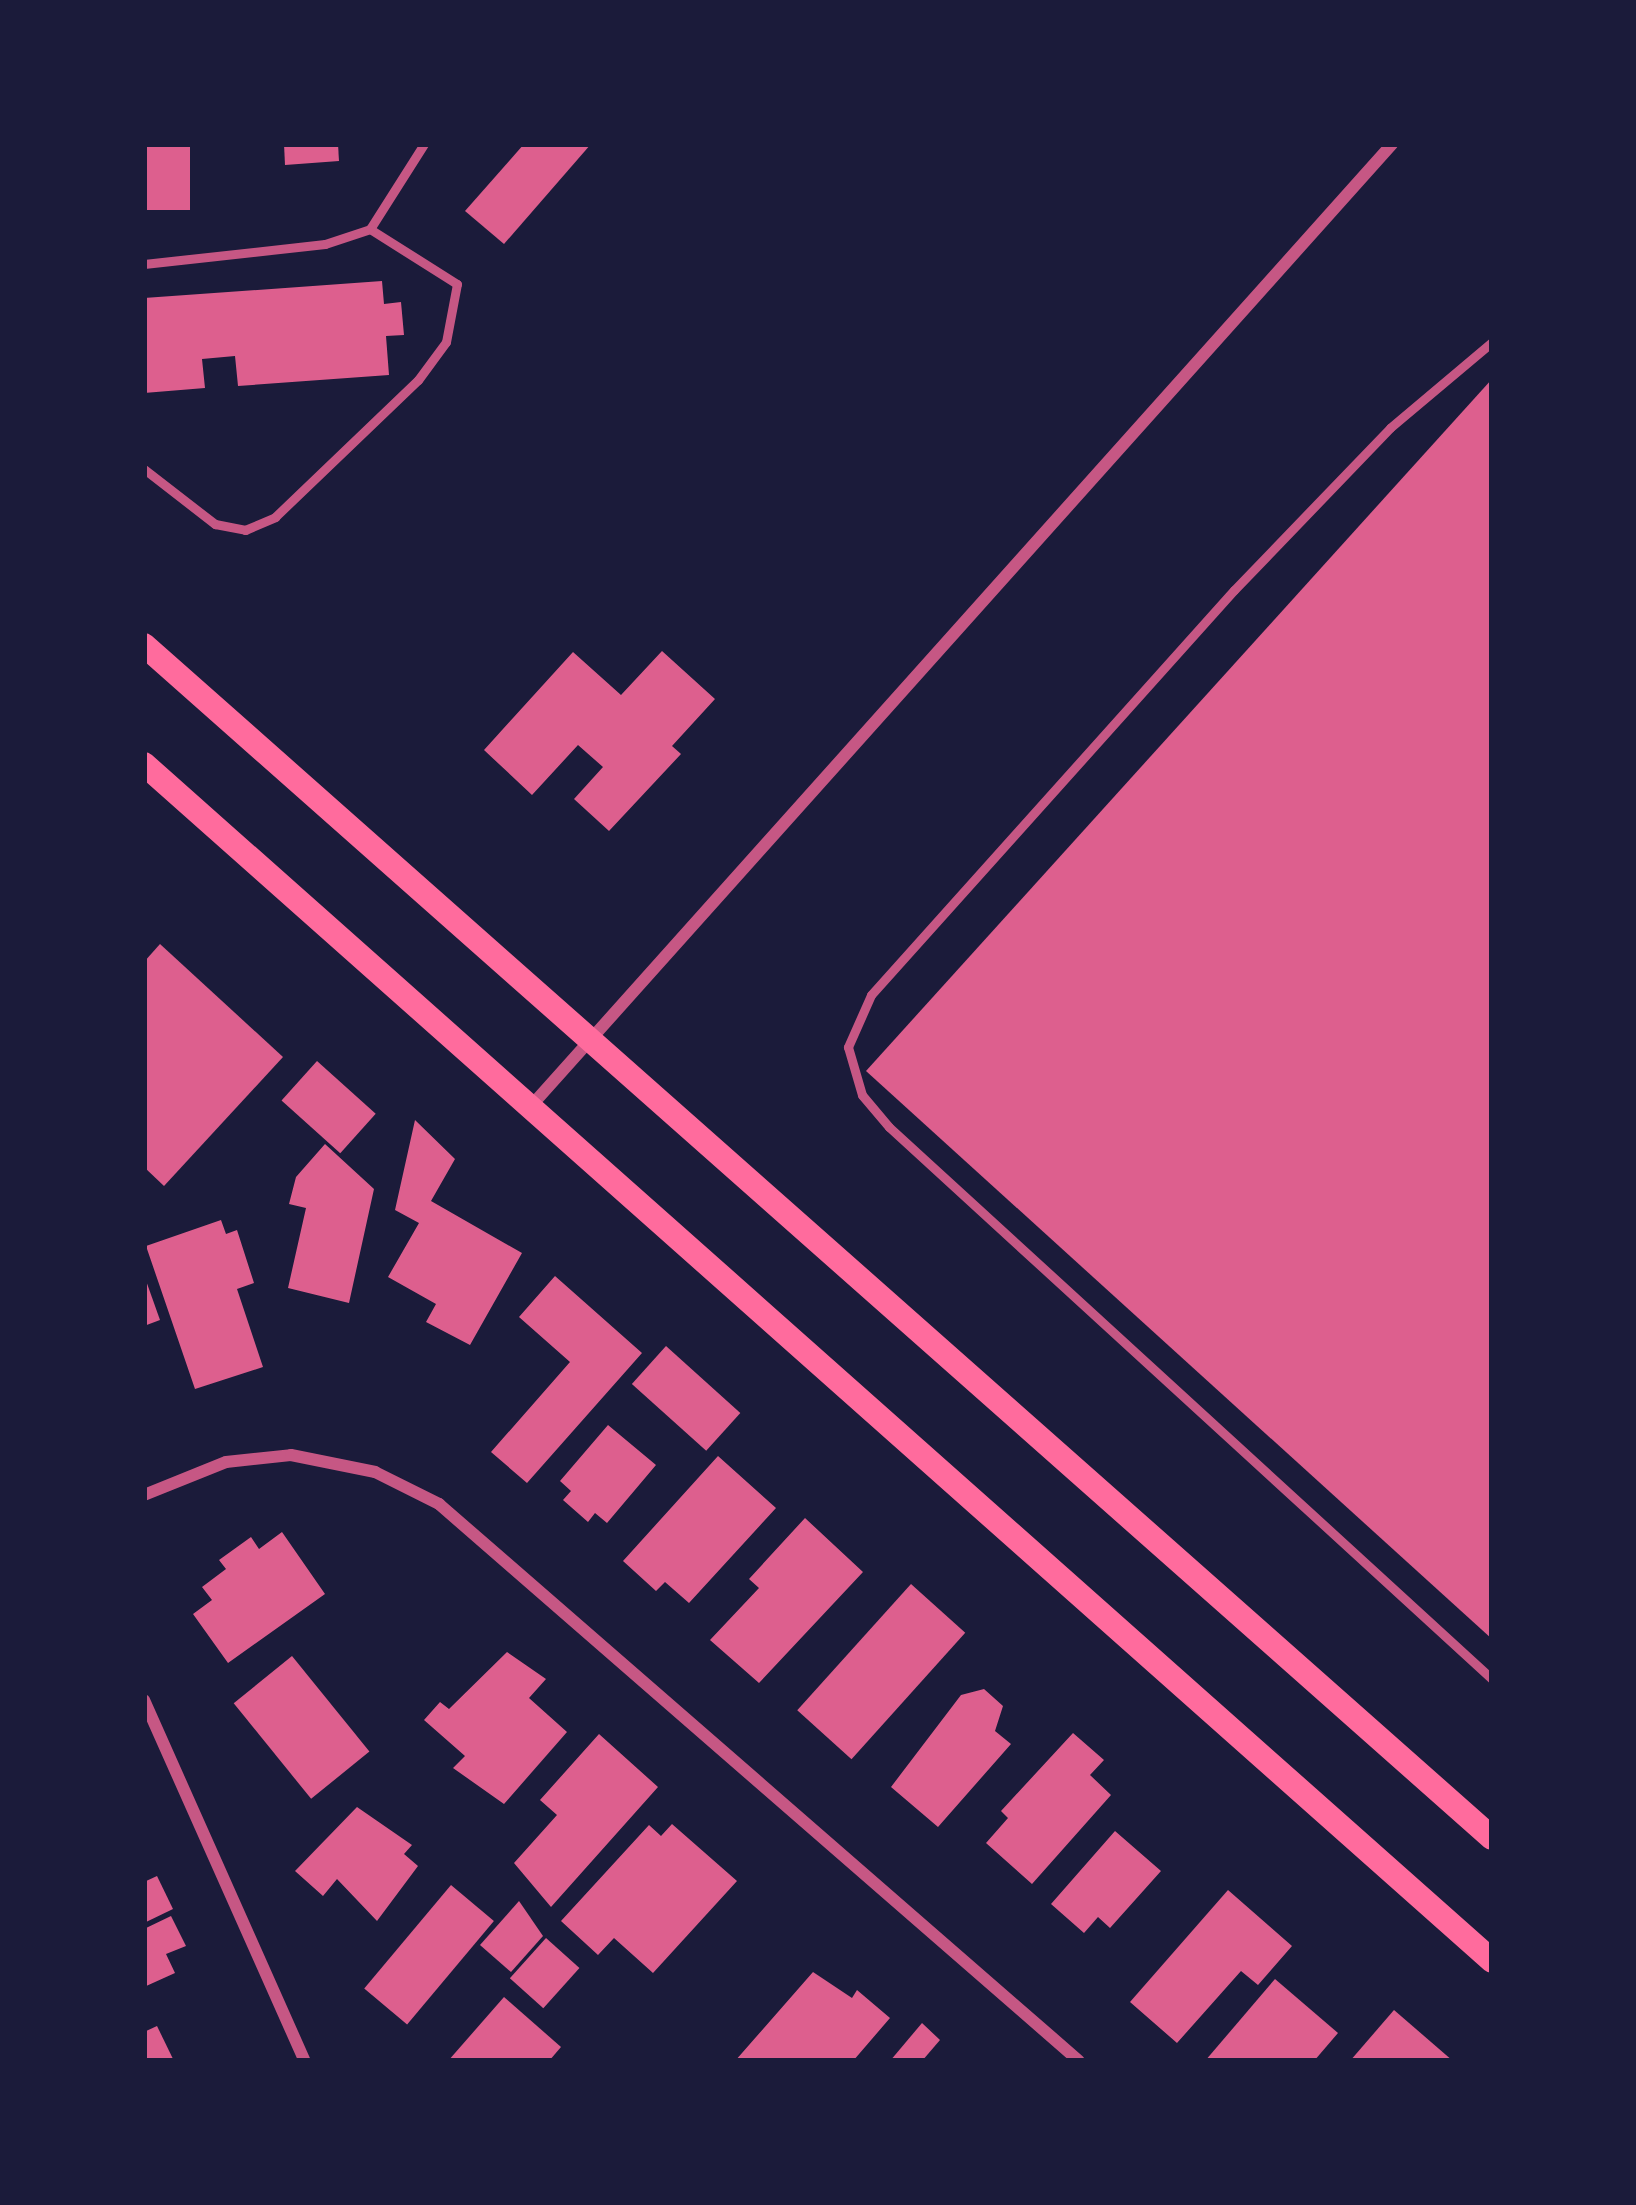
<!DOCTYPE html>
<style>
body{margin:0}
#map{position:relative;width:1636px;height:2205px;overflow:hidden;background:#1b1b3a;font-family:Quicksand,sans-serif}
div>[style]{position:absolute}
.building>*{inset:0;background:#dd5f8e;transform-origin:0 0}
.service>*{height:9px;margin:-4.5px;padding:0 4.5px;transform-origin:4.5px;border-radius:4.5px;background:#c65784}
.minor>*{height:12px;margin:-6px;padding:0 6px;transform-origin:6px;border-radius:6px;background:#c65784}
.secondary>*{height:24px;margin:-12px;padding:0 12px;transform-origin:12px;border-radius:12px;background:#ff6b9d}
span{translate:-50% -50%;white-space:nowrap;text-align:center;line-height:1.15;-webkit-text-stroke:12px #1b1b3a;paint-order:stroke}
.frame{position:absolute;inset:0;border:147px solid #1b1b3a;pointer-events:none}
</style>
<div id="map">
<div class="building">
<div style="left:144px;top:144px;width:46px;height:66px"></div>
<div style="clip-path:polygon(284px 144px,338px 144px,339px 161px,285px 165px)"></div>
<div style="clip-path:polygon(524px 144px,591px 144px,504px 244px,465px 211px)"></div>
<div style="clip-path:polygon(382px 281px,384px 304px,401px 302px,404px 335px,386px 336px,389px 375px,238px 386px,235px 356px,202px 359px,205px 388px,144px 393px,144px 298px)"></div>
<div style="clip-path:polygon(1492px 379px,1492px 1639px,866px 1071px)"></div>
<div style="clip-path:polygon(662px 651px,715px 699px,672px 746px,681px 754px,609px 831px,574px 799px,603px 767px,578px 745px,532px 795px,484px 750px,573px 652px,621px 695px)"></div>
<div style="clip-path:polygon(160px 944px,283px 1057px,164px 1186px,144px 1167px,144px 962px)"></div>
<div style="left:317px;top:1061px;width:79px;height:53px;rotate:42deg"></div>
<div style="clip-path:polygon(415px 1120px,455px 1159px,431px 1201px,522px 1253px,470px 1345px,426px 1322px,436px 1304px,388px 1277px,419px 1223px,395px 1210px)"></div>
<div style="clip-path:polygon(325px 1144px,374px 1189px,349px 1303px,288px 1288px,306px 1208px,289px 1204px,296px 1177px)"></div>
<div style="clip-path:polygon(221px 1220px,226px 1234px,237px 1230px,254px 1283px,237px 1289px,263px 1367px,195px 1389px,146px 1246px)"></div>
<div style="clip-path:polygon(144px 1275px,160px 1320px,144px 1326px)"></div>
<div style="clip-path:polygon(555px 1276px,642px 1353px,527px 1483px,491px 1452px,570px 1362px,519px 1317px)"></div>
<div style="left:666px;top:1346px;width:100px;height:51px;rotate:42deg"></div>
<div style="clip-path:polygon(608px 1425px,656px 1465px,607px 1523px,595px 1513px,588px 1522px,563px 1500px,571px 1491px,560px 1481px)"></div>
<div style="clip-path:polygon(718px 1456px,776px 1508px,689px 1603px,665px 1582px,656px 1591px,623px 1561px)"></div>
<div style="clip-path:polygon(805px 1518px,863px 1572px,759px 1683px,710px 1640px,759px 1588px,749px 1579px)"></div>
<div style="clip-path:polygon(282px 1532px,325px 1594px,228px 1663px,193px 1614px,212px 1600px,202px 1587px,226px 1569px,219px 1560px,251px 1537px,259px 1549px)"></div>
<div style="left:911px;top:1584px;width:73px;height:170px;rotate:42deg"></div>
<div style="clip-path:polygon(507px 1652px,546px 1679px,529px 1698px,567px 1732px,504px 1804px,453px 1768px,465px 1756px,424px 1720px,440px 1702px,449px 1709px)"></div>
<div style="left:292px;top:1656px;width:123px;height:75px;rotate:51deg"></div>
<div style="clip-path:polygon(984px 1689px,1003px 1706px,995px 1731px,1011px 1744px,938px 1827px,891px 1787px,961px 1695px)"></div>
<div style="clip-path:polygon(1073px 1733px,1104px 1760px,1090px 1775px,1111px 1795px,1032px 1884px,986px 1843px,1008px 1818px,1001px 1811px)"></div>
<div style="clip-path:polygon(599px 1734px,658px 1787px,551px 1907px,514px 1863px,557px 1815px,540px 1800px)"></div>
<div style="clip-path:polygon(357px 1807px,412px 1845px,404px 1854px,418px 1866px,377px 1921px,337px 1879px,323px 1896px,295px 1871px)"></div>
<div style="clip-path:polygon(672px 1824px,737px 1881px,653px 1973px,614px 1938px,598px 1955px,561px 1921px,649px 1825px,661px 1836px)"></div>
<div style="clip-path:polygon(1115px 1831px,1161px 1871px,1110px 1928px,1098px 1917px,1084px 1933px,1051px 1904px)"></div>
<div style="clip-path:polygon(157px 1876px,173px 1909px,144px 1923px,144px 1882px)"></div>
<div style="left:451px;top:1885px;width:56px;height:135px;rotate:40deg"></div>
<div style="clip-path:polygon(1228px 1890px,1292px 1946px,1258px 1985px,1241px 1971px,1177px 2043px,1130px 2002px)"></div>
<div style="clip-path:polygon(519px 1901px,543px 1936px,511px 1972px,480px 1945px)"></div>
<div style="clip-path:polygon(171px 1916px,186px 1946px,166px 1954px,175px 1973px,144px 1987px,144px 1929px)"></div>
<div style="left:546px;top:1938px;width:45px;height:54px;rotate:42deg"></div>
<div style="clip-path:polygon(813px 1972px,852px 1998px,857px 1990px,890px 2018px,853px 2061px,735px 2061px)"></div>
<div style="clip-path:polygon(1275px 1979px,1338px 2033px,1314px 2061px,1205px 2061px)"></div>
<div style="clip-path:polygon(504px 1997px,561px 2047px,549px 2061px,448px 2061px)"></div>
<div style="clip-path:polygon(1394px 2010px,1453px 2061px,1350px 2061px)"></div>
<div style="clip-path:polygon(922px 2023px,940px 2040px,922px 2061px,890px 2061px)"></div>
<div style="clip-path:polygon(157px 2026px,174px 2061px,144px 2061px,144px 2032px)"></div>
</div>
<div class="service">
<div style="left:144px;top:264px;width:182px;rotate:-6.3deg"></div>
<div style="left:325px;top:244px;width:47px;rotate:-18.4deg"></div>
<div style="left:370px;top:229px;width:101px;rotate:-57.6deg"></div>
<div style="left:1492px;top:342px;width:133px;rotate:139.9deg"></div>
<div style="left:1390px;top:428px;width:225px;rotate:133.9deg"></div>
<div style="left:1234px;top:590px;width:544px;rotate:131.87deg"></div>
<div style="left:871px;top:995px;width:57px;rotate:113.9deg"></div>
<div style="left:848px;top:1047px;width:50px;rotate:73.7deg"></div>
<div style="left:862px;top:1095px;width:42px;rotate:49.8deg"></div>
<div style="left:889px;top:1127px;width:818px;rotate:42.47deg"></div>
<div style="left:144px;top:469px;width:90px;rotate:37.8deg"></div>
<div style="left:215px;top:524px;width:31px;rotate:11deg"></div>
<div style="left:245px;top:530px;width:33px;rotate:-23deg"></div>
<div style="left:275px;top:517px;width:198px;rotate:-43.8deg"></div>
<div style="left:418px;top:380px;width:47px;rotate:-53.6deg"></div>
<div style="left:446px;top:342px;width:59px;rotate:-79.3deg"></div>
<div style="left:457px;top:284px;width:103px;rotate:-147.7deg"></div>
</div>
<div class="minor">
<div style="left:532px;top:1105px;width:1290px;rotate:-48.17deg"></div>
<div style="left:144px;top:1495px;width:88px;rotate:-21.9deg"></div>
<div style="left:226px;top:1462px;width:65px;rotate:-6.1deg"></div>
<div style="left:291px;top:1455px;width:86px;rotate:11.4deg"></div>
<div style="left:375px;top:1472px;width:72px;rotate:26.6deg"></div>
<div style="left:439px;top:1504px;width:848px;rotate:41.03deg"></div>
<div style="left:144px;top:1700px;width:395px;rotate:66deg"></div>
</div>
<div class="secondary">
<div style="left:144px;top:645px;width:1800px;rotate:41.51deg"></div>
<div style="left:144px;top:764px;width:1803px;rotate:41.6deg"></div>
</div>
<div class="frame"></div>
</div>
